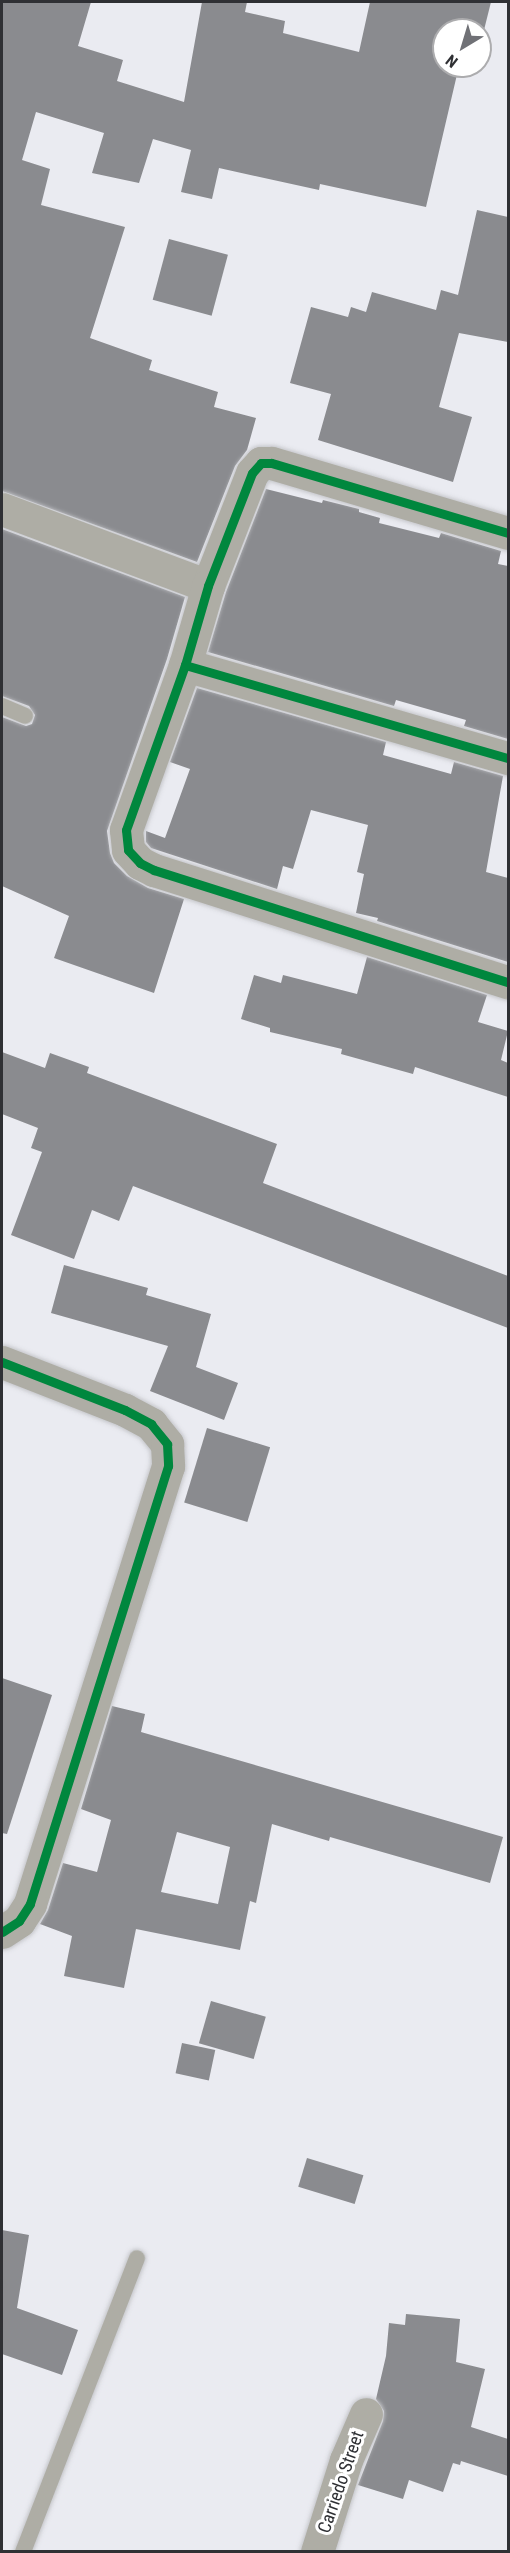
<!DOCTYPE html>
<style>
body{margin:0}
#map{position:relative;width:510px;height:2553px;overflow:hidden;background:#eaebf1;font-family:"Roboto Condensed",sans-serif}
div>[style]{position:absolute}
.building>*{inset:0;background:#8a8b8f;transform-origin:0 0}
.roads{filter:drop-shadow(0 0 2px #c5c6ca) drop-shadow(0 0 2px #c5c6ca)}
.lane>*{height:16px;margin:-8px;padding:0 8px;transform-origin:8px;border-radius:8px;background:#aeada5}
.street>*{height:33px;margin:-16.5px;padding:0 16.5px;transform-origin:16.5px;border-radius:16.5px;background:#aeada5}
.cycleway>*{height:9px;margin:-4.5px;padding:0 4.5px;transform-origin:4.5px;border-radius:4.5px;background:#00873e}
span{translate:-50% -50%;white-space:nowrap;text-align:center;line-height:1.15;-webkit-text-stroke:6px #fff;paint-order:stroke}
.street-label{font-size:18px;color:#2f3034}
.frame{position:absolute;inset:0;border:3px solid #2f3034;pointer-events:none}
.north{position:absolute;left:432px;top:18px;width:60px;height:60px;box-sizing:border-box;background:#fff;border:2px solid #acacae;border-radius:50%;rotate:218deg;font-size:16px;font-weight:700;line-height:24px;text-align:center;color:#2f3034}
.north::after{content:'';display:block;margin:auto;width:21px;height:27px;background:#707176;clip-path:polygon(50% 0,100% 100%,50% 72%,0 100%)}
</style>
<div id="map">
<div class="building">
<div style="clip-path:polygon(2px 2px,91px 2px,78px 46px,123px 60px,117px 81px,184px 102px,202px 2px,247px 2px,245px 12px,285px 21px,283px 33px,359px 52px,370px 2px,491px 2px,480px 46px,480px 30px,444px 30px,444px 66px,459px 66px,426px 207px,320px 184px,319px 190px,219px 168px,212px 199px,181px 192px,191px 150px,153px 139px,139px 183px,92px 173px,104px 133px,36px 112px,22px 160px,50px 169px,41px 205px,125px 227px,90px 338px,152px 360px,149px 370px,218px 392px,214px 407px,256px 418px,247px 450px,235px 466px,197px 562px,2px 491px)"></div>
<div style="clip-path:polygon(477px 210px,508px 217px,508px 342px,459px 333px,439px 407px,472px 417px,453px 482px,318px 440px,331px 394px,290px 383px,311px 307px,348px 317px,351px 307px,366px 312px,372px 292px,436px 310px,441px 290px,458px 295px)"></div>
<div style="left:169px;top:239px;width:61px;height:63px;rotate:15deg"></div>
<div style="clip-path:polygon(266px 489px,322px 503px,323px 500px,359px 509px,359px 512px,380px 518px,379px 523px,439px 538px,441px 533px,501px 551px,498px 564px,508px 566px,508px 739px,464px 726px,466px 720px,396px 700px,394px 706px,208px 652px,226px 592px)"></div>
<div style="clip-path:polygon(2px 529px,185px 597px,167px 659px,107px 831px,110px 853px,114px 863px,127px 876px,148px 888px,184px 899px,154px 993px,54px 958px,69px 916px,2px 886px,2px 717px,26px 726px,32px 724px,35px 715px,29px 706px,2px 696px)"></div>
<div style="clip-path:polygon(197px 688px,386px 742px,383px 755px,451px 774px,454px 762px,503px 776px,486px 872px,508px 878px,508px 962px,377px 921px,378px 918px,356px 913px,364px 874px,357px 872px,368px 825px,311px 810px,293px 869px,283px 866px,277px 889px,151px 848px,146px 842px,146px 831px,165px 838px,190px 769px,170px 762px)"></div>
<div style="clip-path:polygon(367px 957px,487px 995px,478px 1022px,508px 1031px,501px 1060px,508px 1063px,508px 1097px,415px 1067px,413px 1074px,341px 1054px,342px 1049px,270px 1032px,270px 1028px,241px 1019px,254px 975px,281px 983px,283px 975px,357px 994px)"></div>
<div style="clip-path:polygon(2px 1052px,45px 1068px,50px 1053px,89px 1067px,87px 1073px,277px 1144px,263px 1183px,508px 1276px,508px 1328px,133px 1186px,119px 1221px,92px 1210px,74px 1259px,11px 1235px,42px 1152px,31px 1148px,38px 1128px,2px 1114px)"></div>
<div style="clip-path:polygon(64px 1265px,148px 1288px,146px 1295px,211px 1314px,196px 1367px,238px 1383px,224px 1420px,150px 1391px,168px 1346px,51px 1313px)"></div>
<div style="left:207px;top:1428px;width:66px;height:78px;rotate:17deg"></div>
<div style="clip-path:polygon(2px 1678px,52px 1695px,7px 1834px,2px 1833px)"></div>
<div style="clip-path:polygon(evenodd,112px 1706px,145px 1714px,141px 1732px,503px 1837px,490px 1883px,330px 1837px,329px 1841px,272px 1824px,256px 1903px,250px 1901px,240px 1950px,136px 1929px,124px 1988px,64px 1976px,72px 1936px,40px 1924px,48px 1910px,63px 1863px,97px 1872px,111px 1820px,81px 1809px,112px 1706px,177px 1832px,230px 1847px,218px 1904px,161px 1892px,177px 1832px)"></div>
<div style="left:211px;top:2001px;width:57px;height:44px;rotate:16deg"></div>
<div style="left:182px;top:2043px;width:34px;height:31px;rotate:12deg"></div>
<div style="left:307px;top:2158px;width:59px;height:30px;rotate:17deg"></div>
<div style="clip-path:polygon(2px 2230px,29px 2235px,17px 2308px,78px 2330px,62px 2375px,2px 2354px)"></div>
<div style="clip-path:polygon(406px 2314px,460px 2319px,456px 2362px,485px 2369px,471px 2427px,508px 2439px,508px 2476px,461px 2461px,460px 2465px,453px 2463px,443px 2492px,409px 2480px,403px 2499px,358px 2485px,383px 2421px,384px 2411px,376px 2399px,386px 2356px,389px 2323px,405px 2325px)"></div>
</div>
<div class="roads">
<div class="lane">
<div style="left:2px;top:706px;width:25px;rotate:23deg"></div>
<div style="left:23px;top:2552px;width:315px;rotate:-68.8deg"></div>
</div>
<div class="street">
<div style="left:2px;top:509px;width:220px;rotate:20.5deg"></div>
<div style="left:508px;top:533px;width:247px;rotate:-163.5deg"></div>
<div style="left:271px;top:463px;width:10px;rotate:180deg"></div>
<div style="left:261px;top:463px;width:13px;rotate:132deg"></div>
<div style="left:252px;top:473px;width:121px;rotate:111.3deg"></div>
<div style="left:208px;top:586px;width:82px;rotate:106.2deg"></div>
<div style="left:185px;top:665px;width:175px;rotate:109.7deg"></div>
<div style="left:126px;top:830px;width:20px;rotate:84deg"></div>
<div style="left:128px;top:850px;width:18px;rotate:47deg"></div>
<div style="left:140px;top:863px;width:16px;rotate:27deg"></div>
<div style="left:154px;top:870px;width:371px;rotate:17.6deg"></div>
<div style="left:185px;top:665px;width:336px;rotate:16.1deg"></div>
<div style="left:2px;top:1362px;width:132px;rotate:21.3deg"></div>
<div style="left:125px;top:1410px;width:30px;rotate:28deg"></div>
<div style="left:151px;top:1424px;width:26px;rotate:51deg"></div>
<div style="left:167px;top:1444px;width:22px;rotate:87deg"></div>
<div style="left:168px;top:1466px;width:459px;rotate:107.5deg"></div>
<div style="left:30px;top:1904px;width:20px;rotate:123deg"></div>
<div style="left:19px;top:1921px;width:20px;rotate:147deg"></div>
<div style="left:317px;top:2552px;width:96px;rotate:-72.5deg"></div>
<div style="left:346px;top:2460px;width:50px;rotate:-66.5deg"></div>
</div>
</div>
<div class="cycleway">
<div style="left:508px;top:533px;width:247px;rotate:-163.5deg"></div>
<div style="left:271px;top:463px;width:10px;rotate:180deg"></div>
<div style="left:261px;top:463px;width:13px;rotate:132deg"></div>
<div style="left:252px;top:473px;width:121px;rotate:111.3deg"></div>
<div style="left:208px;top:586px;width:82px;rotate:106.2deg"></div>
<div style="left:185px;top:665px;width:175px;rotate:109.7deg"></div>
<div style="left:126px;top:830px;width:20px;rotate:84deg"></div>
<div style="left:128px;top:850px;width:18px;rotate:47deg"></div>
<div style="left:140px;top:863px;width:16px;rotate:27deg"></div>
<div style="left:154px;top:870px;width:371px;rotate:17.6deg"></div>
<div style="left:185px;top:665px;width:336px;rotate:16.1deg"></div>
<div style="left:2px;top:1362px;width:132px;rotate:21.3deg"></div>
<div style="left:125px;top:1410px;width:30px;rotate:28deg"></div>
<div style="left:151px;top:1424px;width:26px;rotate:51deg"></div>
<div style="left:167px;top:1444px;width:22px;rotate:87deg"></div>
<div style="left:168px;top:1466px;width:459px;rotate:107.5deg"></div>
<div style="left:30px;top:1904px;width:20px;rotate:123deg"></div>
<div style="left:19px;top:1921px;width:20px;rotate:147deg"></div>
</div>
<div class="street-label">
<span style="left:341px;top:2482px;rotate:-71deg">Carriedo Street</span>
</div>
<div class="frame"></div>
<div class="north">N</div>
</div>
